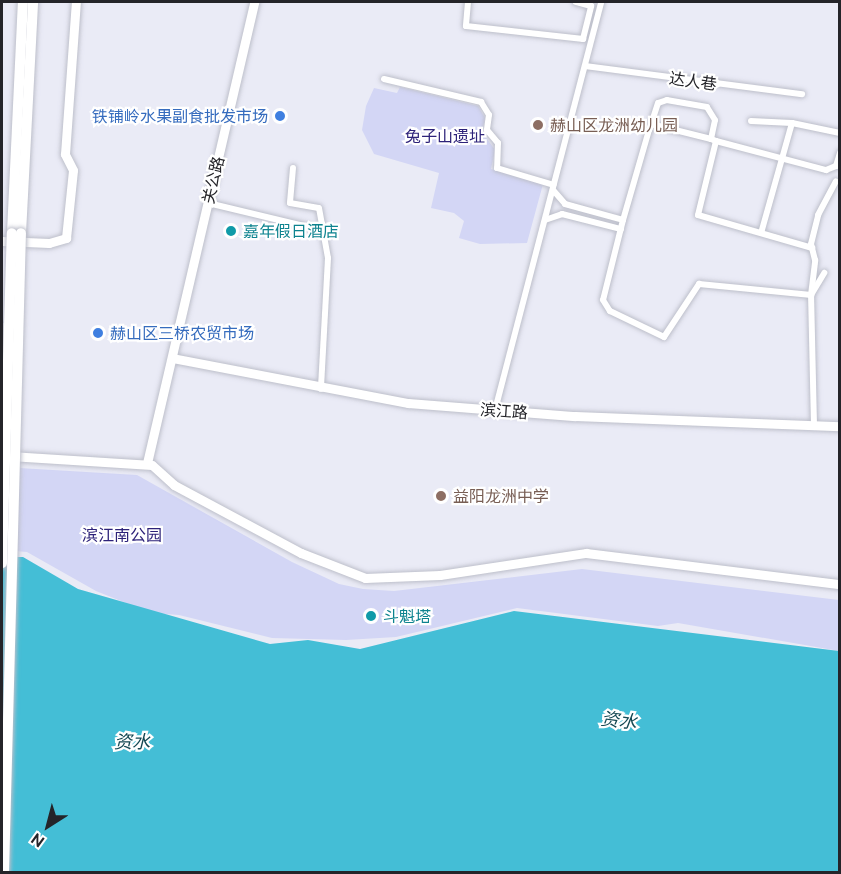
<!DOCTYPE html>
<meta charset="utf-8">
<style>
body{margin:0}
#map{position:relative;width:841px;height:874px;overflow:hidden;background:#eaebf6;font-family:Ubuntu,"Noto Sans SC",sans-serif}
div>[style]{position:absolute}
.green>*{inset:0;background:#d3d6f5}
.water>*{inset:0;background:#44bed6}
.roads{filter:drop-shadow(0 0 2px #bdbfca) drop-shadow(0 0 2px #bdbfca)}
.street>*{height:6px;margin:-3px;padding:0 3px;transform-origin:3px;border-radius:3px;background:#fff}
.secondary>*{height:9px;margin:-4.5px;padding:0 4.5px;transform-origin:4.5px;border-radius:4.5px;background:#fff}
.primary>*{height:10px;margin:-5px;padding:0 5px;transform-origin:5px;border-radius:5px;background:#fff}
.bridges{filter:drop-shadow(0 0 2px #bdbfca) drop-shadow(0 0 2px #bdbfca)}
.primary-bridge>*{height:10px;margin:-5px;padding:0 5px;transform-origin:5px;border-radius:5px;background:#fff}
.dots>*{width:16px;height:16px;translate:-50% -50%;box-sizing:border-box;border:3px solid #fff;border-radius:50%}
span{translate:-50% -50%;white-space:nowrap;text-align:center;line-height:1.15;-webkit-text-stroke:4.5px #fff;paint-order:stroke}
.street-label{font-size:16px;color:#242429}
.shop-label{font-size:16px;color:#366cbe}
.right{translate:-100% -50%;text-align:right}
.left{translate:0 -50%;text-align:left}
.education-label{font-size:16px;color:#785e54}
.park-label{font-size:16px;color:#2d2279}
.culture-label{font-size:16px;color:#0d838f}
.water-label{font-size:18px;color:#144853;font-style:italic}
.frame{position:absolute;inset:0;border:3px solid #242429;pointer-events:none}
.north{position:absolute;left:18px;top:796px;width:60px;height:60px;-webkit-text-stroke:4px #fff;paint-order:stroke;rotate:216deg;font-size:16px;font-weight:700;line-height:24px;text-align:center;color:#242429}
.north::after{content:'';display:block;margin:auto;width:21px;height:27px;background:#242429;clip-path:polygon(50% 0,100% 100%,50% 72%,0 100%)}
</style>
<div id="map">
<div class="green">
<div style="clip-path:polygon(400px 87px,478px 106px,485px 118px,482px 132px,495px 150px,491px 169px,543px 184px,527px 243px,480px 244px,459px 238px,464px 221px,454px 213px,431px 208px,439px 173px,374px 154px,362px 130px,366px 106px,374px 88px,397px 93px)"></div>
<div style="clip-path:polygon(2px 467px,137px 475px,292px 562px,339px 584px,363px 589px,394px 591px,582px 569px,839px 600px,839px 651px,678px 623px,658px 626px,517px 608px,396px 637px,346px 640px,272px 638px,179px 615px,151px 613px,96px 591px,27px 552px,2px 550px)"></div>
<div style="clip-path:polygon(2px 867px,478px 872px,2px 872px)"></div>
</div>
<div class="water">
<div style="clip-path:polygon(2px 557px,23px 557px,78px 589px,270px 644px,308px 640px,360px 649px,514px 611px,839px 651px,839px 872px,2px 871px)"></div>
</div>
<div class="roads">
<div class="street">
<div style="left:468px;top:2px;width:24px;rotate:95deg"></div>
<div style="left:466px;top:26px;width:118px;rotate:6.3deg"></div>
<div style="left:583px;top:39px;width:34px;rotate:-76deg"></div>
<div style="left:591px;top:6px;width:16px;rotate:-165deg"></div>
<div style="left:585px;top:66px;width:219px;rotate:7.4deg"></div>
<div style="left:384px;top:79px;width:100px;rotate:13.3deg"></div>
<div style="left:481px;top:102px;width:15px;rotate:58deg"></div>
<div style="left:489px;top:115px;width:15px;rotate:98deg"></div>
<div style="left:487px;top:130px;width:17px;rotate:50deg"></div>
<div style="left:498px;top:143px;width:25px;rotate:92deg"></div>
<div style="left:497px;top:168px;width:59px;rotate:16.6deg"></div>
<div style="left:751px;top:121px;width:41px;rotate:2.8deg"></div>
<div style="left:792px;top:123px;width:114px;rotate:105.7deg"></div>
<div style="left:792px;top:123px;width:49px;rotate:11.8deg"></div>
<div style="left:651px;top:124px;width:62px;rotate:14deg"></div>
<div style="left:711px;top:139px;width:19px;rotate:-78deg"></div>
<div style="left:715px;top:120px;width:15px;rotate:-122deg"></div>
<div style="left:707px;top:107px;width:41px;rotate:-170.1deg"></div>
<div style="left:667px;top:100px;width:9px;rotate:162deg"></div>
<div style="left:658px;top:103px;width:28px;rotate:108deg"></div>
<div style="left:649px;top:130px;width:94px;rotate:106.1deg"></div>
<div style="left:623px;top:220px;width:82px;rotate:104deg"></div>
<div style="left:603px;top:300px;width:13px;rotate:58deg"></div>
<div style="left:610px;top:311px;width:60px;rotate:25.7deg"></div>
<div style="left:664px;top:337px;width:64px;rotate:-56.6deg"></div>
<div style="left:699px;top:284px;width:113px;rotate:5.6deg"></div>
<div style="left:811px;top:295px;width:26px;rotate:-59deg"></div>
<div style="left:711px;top:139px;width:5px;rotate:22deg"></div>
<div style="left:716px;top:141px;width:76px;rotate:103.7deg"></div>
<div style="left:698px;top:215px;width:119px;rotate:16.1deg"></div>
<div style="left:716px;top:141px;width:114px;rotate:14.8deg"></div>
<div style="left:826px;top:170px;width:11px;rotate:-22deg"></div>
<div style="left:836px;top:166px;width:14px;rotate:-73deg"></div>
<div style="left:293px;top:168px;width:35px;rotate:95deg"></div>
<div style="left:290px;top:203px;width:29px;rotate:10deg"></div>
<div style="left:319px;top:208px;width:51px;rotate:79.8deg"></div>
<div style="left:328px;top:258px;width:131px;rotate:93.1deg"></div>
<div style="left:553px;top:190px;width:18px;rotate:49deg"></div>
<div style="left:565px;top:204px;width:60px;rotate:15.4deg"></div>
<div style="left:208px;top:203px;width:120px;rotate:13.5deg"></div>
<div style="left:545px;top:220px;width:18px;rotate:-19deg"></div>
<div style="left:562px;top:214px;width:61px;rotate:14.3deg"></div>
<div style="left:495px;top:410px;width:422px;rotate:-75.4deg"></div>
<div style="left:814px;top:425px;width:130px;rotate:-91.3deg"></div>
<div style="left:811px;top:295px;width:35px;rotate:-83deg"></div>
<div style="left:815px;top:260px;width:16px;rotate:-104deg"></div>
<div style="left:811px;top:244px;width:30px;rotate:-76deg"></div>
<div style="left:818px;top:215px;width:38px;rotate:-62deg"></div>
</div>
<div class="secondary">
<div style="left:2px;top:241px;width:47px;rotate:2.4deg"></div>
<div style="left:49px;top:243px;width:18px;rotate:-16deg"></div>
<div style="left:66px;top:238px;width:68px;rotate:-84.1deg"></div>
<div style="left:73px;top:170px;width:18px;rotate:-117deg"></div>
<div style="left:65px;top:154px;width:152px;rotate:-85.9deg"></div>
<div style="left:2px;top:327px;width:28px;rotate:90deg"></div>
<div style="left:172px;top:358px;width:240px;rotate:10.8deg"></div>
<div style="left:408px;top:403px;width:168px;rotate:4.5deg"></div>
<div style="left:575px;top:416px;width:265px;rotate:2.2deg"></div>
<div style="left:10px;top:456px;width:142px;rotate:3.6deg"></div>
<div style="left:152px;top:465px;width:30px;rotate:42deg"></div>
<div style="left:174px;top:485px;width:144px;rotate:28.2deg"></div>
<div style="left:301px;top:553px;width:69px;rotate:21.3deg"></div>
<div style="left:365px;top:578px;width:75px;rotate:-2.3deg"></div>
<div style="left:440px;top:575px;width:148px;rotate:-8.6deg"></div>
<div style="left:586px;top:553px;width:256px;rotate:7deg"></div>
<div style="left:147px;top:463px;width:473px;rotate:-76.9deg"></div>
</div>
<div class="primary">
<div style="left:12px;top:233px;width:231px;rotate:-87.3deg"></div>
<div style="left:21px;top:233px;width:231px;rotate:-87deg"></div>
</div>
</div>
<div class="bridges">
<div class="primary-bridge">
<div style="left:2px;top:563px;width:330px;rotate:-88.3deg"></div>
<div style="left:4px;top:872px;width:639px;rotate:-88.48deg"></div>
</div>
</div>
<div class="dots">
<div style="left:280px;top:116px;background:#3f7fe0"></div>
<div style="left:538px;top:125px;background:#8d6e63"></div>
<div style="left:231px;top:231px;background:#0f9aa8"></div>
<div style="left:98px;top:333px;background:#3f7fe0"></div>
<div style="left:441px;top:496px;background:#8d6e63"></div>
<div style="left:371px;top:616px;background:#0f9aa8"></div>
</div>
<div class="street-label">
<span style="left:693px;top:81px;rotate:8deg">达人巷</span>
<span style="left:213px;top:180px;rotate:-77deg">关公路</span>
<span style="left:504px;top:411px;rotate:4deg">滨江路</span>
</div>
<div class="shop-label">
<span class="right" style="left:268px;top:116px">铁铺岭水果副食批发市场</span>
<span class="left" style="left:110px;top:333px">赫山区三桥农贸市场</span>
</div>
<div class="education-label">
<span class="left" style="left:550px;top:125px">赫山区龙洲幼儿园</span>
<span class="left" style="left:453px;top:496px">益阳龙洲中学</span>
</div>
<div class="park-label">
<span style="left:445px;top:136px">兔子山遗址</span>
<span style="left:122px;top:535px">滨江南公园</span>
</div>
<div class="culture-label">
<span class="left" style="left:243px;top:231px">嘉年假日酒店</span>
<span class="left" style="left:383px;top:616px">斗魁塔</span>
</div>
<div class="water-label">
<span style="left:619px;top:720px;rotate:7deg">资水</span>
<span style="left:132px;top:741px">资水</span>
</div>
<div class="frame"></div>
<div class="north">N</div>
</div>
